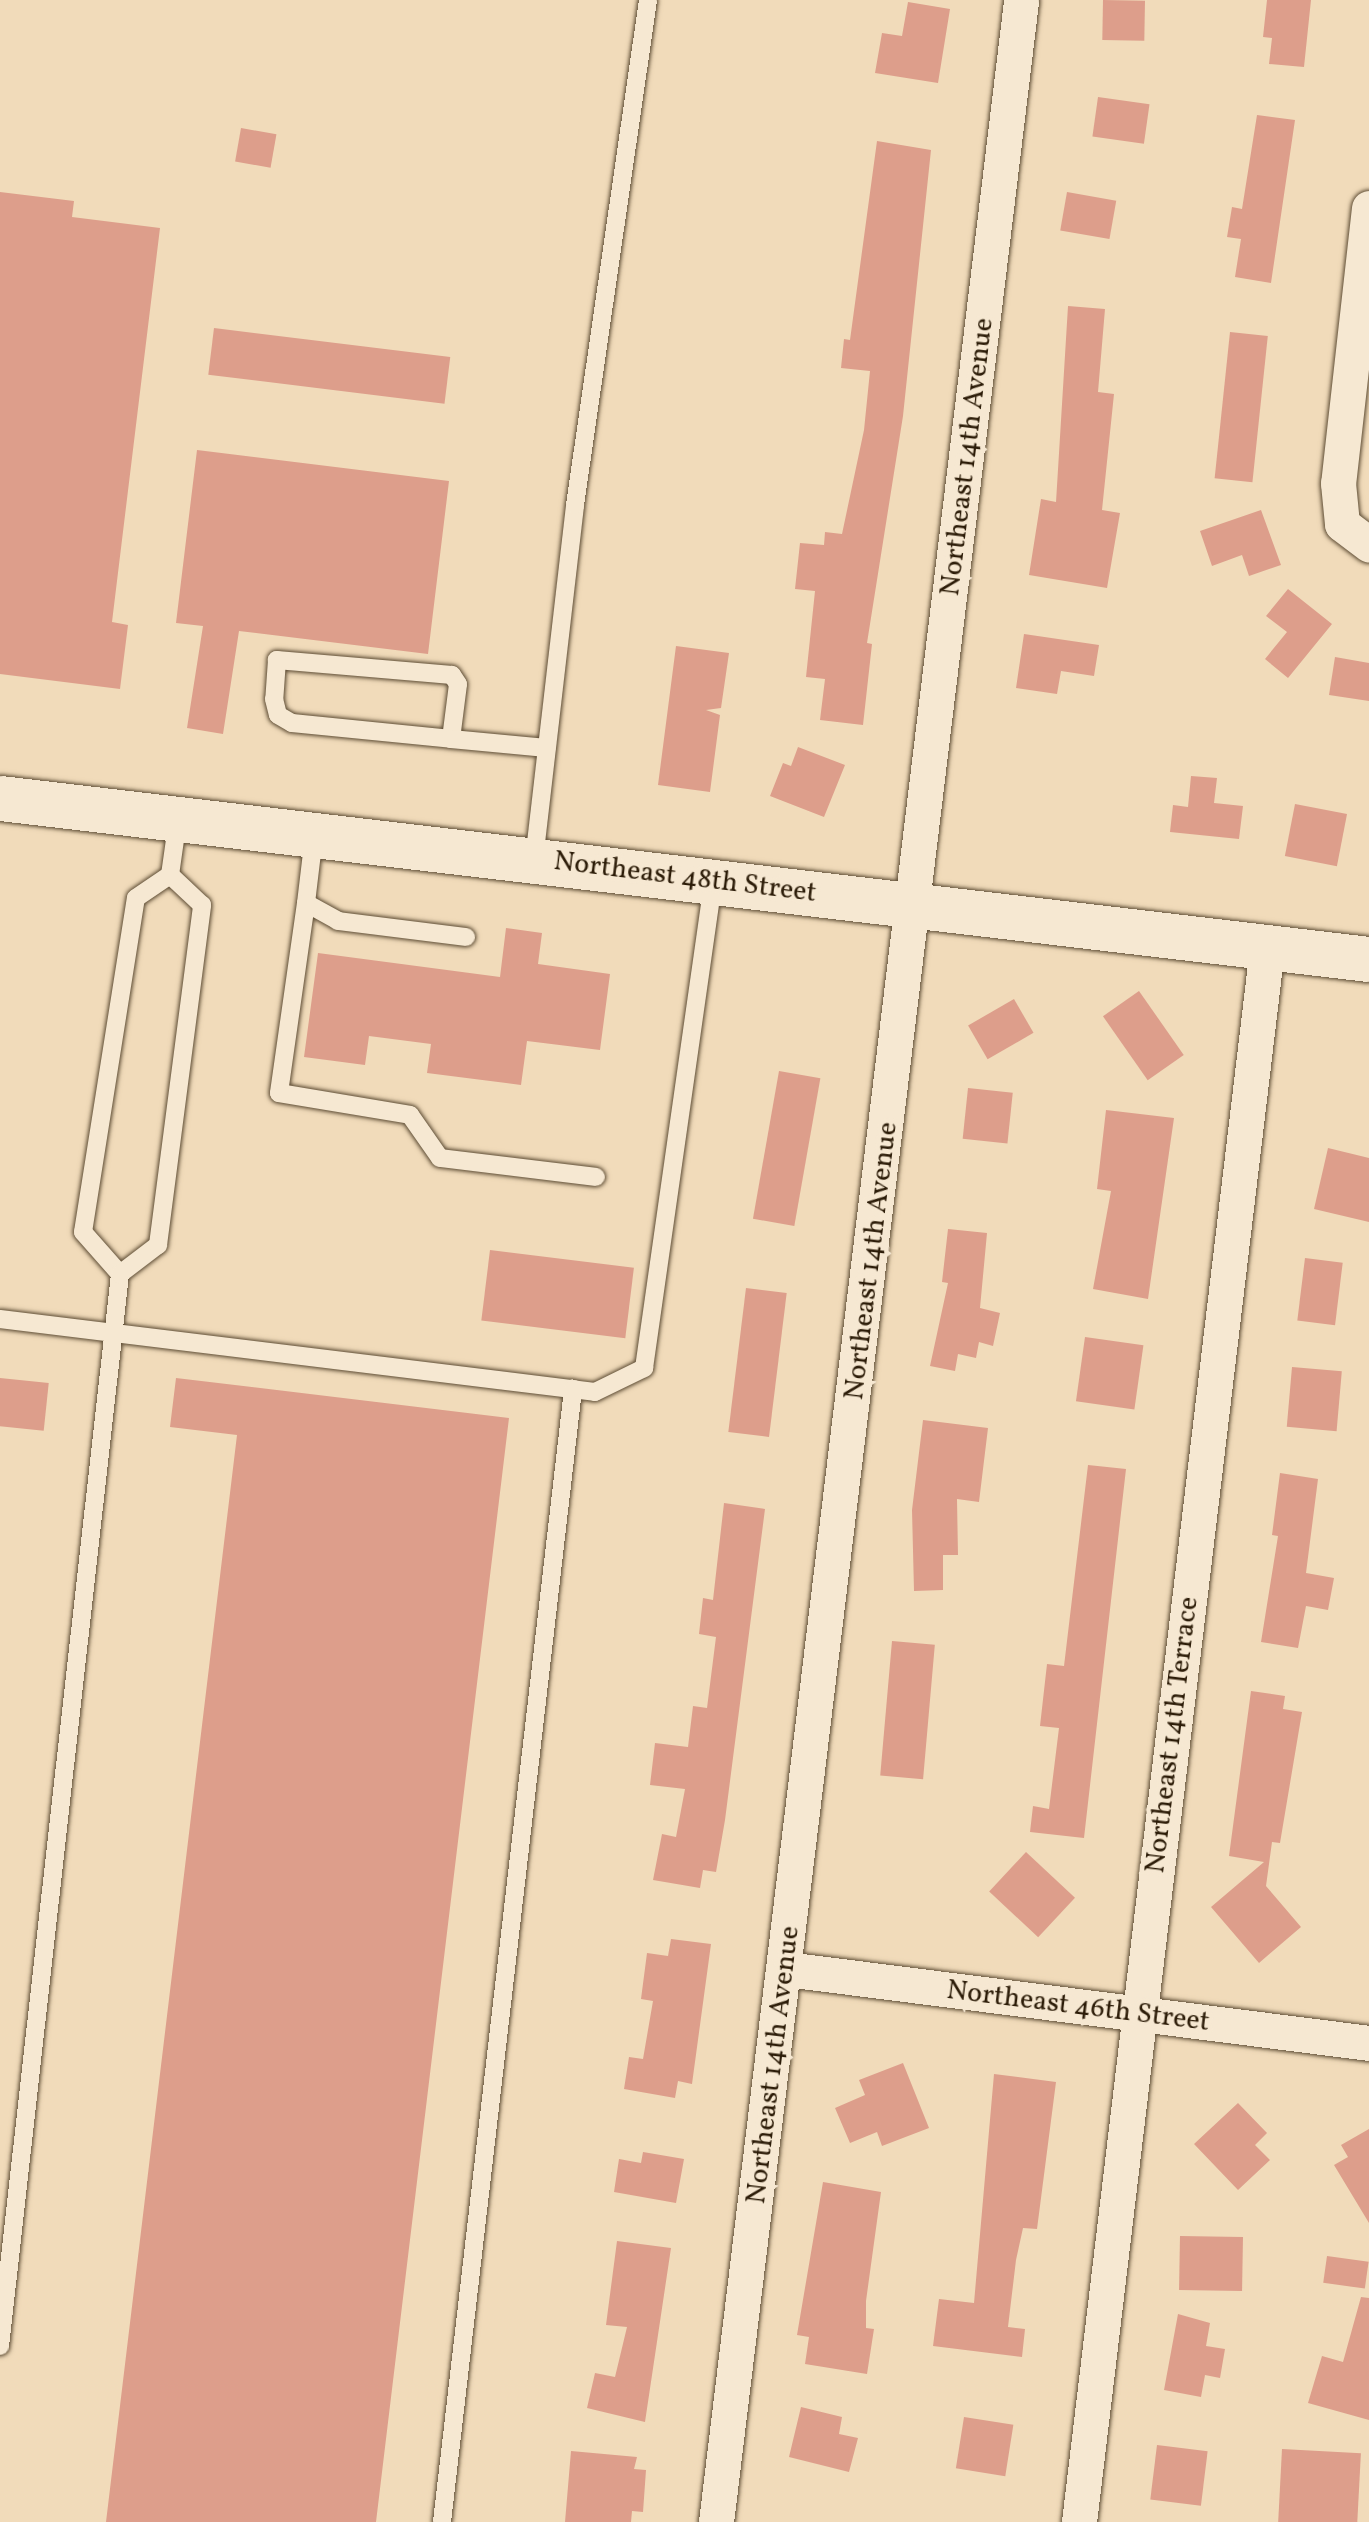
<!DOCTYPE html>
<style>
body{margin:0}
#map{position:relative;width:1369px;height:2522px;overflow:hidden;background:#f1dbba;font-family:Vollkorn,serif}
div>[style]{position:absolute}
.building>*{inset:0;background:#dd9e8b;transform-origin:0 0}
.roads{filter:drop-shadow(0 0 2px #5d4c34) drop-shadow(0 0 2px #5d4c34)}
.service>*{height:18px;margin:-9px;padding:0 9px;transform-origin:9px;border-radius:9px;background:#f6e8d2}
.minor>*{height:35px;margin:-17.5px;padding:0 17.5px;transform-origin:17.5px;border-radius:17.5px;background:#f6e8d2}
.tertiary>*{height:45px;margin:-22.5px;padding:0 22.5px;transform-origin:22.5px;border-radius:22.5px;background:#f6e8d2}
span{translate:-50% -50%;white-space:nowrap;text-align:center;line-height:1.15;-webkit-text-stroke:9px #f6e8d2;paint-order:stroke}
.street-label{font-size:28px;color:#2c1c08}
</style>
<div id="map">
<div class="building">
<div style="left:1103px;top:0;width:42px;height:40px;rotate:1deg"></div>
<div style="clip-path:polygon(1267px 0,1311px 0,1304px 67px,1269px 64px,1272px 38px,1263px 37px)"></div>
<div style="clip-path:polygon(908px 2px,950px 9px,938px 83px,875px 73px,882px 33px,902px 36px)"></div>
<div style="left:1098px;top:97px;width:52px;height:40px;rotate:8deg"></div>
<div style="clip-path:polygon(1257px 115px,1295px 120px,1271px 283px,1235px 277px,1241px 239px,1227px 237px,1232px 207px,1242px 209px)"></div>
<div style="left:241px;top:128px;width:36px;height:34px;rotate:10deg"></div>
<div style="clip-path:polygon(877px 141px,931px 150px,903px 416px,867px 643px,872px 644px,863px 725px,820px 720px,825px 679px,806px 677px,815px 591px,795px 589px,800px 543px,824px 545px,825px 532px,842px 534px,864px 430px,870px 371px,841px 368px,844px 339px,850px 340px)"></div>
<div style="clip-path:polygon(0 192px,74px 201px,72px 217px,160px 228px,112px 622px,128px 625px,120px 689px,0 674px)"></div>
<div style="left:1067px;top:192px;width:50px;height:39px;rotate:10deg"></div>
<div style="clip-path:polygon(1068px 306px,1105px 309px,1098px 392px,1114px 394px,1102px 510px,1120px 513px,1107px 588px,1029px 575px,1041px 499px,1056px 502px)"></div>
<div style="left:214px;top:328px;width:238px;height:47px;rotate:7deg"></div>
<div style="left:1230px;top:332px;width:38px;height:147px;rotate:6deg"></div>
<div style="clip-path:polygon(197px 450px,449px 481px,428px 654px,239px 631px,223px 734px,187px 728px,203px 626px,176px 623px)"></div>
<div style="clip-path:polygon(1261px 510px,1281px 565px,1249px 576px,1242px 555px,1212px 566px,1200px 531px)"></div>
<div style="clip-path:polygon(1288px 589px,1332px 624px,1288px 678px,1265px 659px,1287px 632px,1266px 616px)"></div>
<div style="clip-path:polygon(1024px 634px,1099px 645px,1094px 676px,1061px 671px,1057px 694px,1016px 688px)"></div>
<div style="clip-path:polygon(676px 646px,729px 653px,721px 708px,706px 710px,720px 715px,710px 792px,658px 785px)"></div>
<div style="clip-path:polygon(1335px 657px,1369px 663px,1369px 701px,1329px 695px)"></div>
<div style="clip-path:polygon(798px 747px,845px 765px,824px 817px,770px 796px,783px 763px,791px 766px)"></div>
<div style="clip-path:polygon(1191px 776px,1217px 778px,1214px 803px,1243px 806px,1239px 839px,1170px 832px,1173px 805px,1188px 807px)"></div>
<div style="left:1295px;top:804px;width:53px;height:53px;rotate:11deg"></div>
<div style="clip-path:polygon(506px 928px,542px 933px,538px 964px,610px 974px,600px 1050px,527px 1041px,521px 1085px,427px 1073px,431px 1044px,369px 1036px,365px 1065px,304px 1057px,318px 953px,500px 977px)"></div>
<div style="left:1139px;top:991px;width:78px;height:44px;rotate:55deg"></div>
<div style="left:1014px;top:999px;width:39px;height:53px;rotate:60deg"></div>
<div style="left:779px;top:1071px;width:42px;height:150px;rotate:10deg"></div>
<div style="left:968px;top:1088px;width:45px;height:51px;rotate:6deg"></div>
<div style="clip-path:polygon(1106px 1110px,1174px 1118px,1148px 1299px,1093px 1289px,1111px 1191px,1097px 1189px)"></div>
<div style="clip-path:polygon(1328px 1148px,1369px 1158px,1369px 1222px,1314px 1209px)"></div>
<div style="clip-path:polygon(948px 1229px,987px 1233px,980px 1308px,1000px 1313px,993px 1346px,979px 1342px,976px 1358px,958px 1354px,955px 1371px,930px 1366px,948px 1283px,942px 1282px)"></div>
<div style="left:490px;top:1250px;width:145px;height:71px;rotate:7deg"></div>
<div style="left:1305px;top:1258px;width:38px;height:63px;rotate:7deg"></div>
<div style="left:746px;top:1288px;width:41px;height:145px;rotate:7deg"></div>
<div style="left:1085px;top:1337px;width:59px;height:65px;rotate:8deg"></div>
<div style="left:1292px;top:1367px;width:50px;height:60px;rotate:5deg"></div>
<div style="left:0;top:1378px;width:49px;height:48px;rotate:6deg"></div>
<div style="clip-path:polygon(176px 1378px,509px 1418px,376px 2522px,106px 2522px,237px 1435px,170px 1427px)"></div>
<div style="clip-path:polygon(923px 1420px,988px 1428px,979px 1502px,957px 1499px,958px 1555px,943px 1555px,943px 1590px,914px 1591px,912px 1510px)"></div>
<div style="clip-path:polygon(1088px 1465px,1126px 1469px,1084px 1838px,1030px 1832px,1033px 1806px,1049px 1809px,1059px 1728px,1040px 1726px,1047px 1664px,1064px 1666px)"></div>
<div style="clip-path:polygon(1280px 1473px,1318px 1479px,1306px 1573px,1334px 1578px,1328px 1610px,1306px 1606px,1298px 1648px,1261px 1642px,1278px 1536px,1272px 1535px)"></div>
<div style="clip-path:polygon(724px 1503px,765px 1509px,725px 1820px,716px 1872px,703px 1870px,700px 1888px,653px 1880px,662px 1834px,676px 1837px,685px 1789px,650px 1785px,655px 1743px,688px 1747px,693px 1706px,707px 1708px,716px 1637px,699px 1634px,703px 1598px,713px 1600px)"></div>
<div style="left:892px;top:1641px;width:43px;height:135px;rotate:5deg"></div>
<div style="clip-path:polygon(1251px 1691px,1285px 1696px,1283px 1709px,1302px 1712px,1280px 1843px,1272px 1842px,1266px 1886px,1301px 1927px,1259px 1963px,1211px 1907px,1264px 1862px,1229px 1856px)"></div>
<div style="left:1026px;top:1852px;width:67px;height:54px;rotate:43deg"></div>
<div style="clip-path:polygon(671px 1939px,711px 1944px,692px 2084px,678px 2081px,675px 2098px,624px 2089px,629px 2057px,643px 2059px,653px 2001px,641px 1999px,647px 1953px,668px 1956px)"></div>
<div style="clip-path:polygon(903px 2063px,929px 2128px,882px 2146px,877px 2132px,850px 2143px,835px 2108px,865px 2095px,859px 2080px)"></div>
<div style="clip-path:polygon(994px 2074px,1056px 2082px,1037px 2229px,1023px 2228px,1016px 2260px,1008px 2327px,1025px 2329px,1022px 2357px,933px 2346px,939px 2299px,974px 2303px)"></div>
<div style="clip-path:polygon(1238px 2103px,1267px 2133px,1255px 2145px,1270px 2160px,1238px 2190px,1194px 2144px)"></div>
<div style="clip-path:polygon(1369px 2129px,1369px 2223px,1334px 2165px,1348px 2157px,1341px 2145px)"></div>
<div style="clip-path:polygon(643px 2152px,684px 2159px,676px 2203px,614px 2192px,619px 2159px,641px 2163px)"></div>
<div style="clip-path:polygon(823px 2182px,881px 2192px,866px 2301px,866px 2328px,874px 2329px,867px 2374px,805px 2364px,809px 2337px,797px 2335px)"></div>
<div style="left:1180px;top:2236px;width:63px;height:54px;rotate:1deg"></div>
<div style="clip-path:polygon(617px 2241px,671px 2248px,645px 2422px,587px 2408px,595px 2373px,615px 2377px,627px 2327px,606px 2325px)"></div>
<div style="left:1327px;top:2256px;width:42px;height:27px;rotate:8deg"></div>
<div style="clip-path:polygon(1361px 2297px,1369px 2298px,1369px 2420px,1308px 2403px,1322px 2356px,1343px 2362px)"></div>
<div style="clip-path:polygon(1178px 2314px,1210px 2323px,1206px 2346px,1225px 2349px,1220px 2378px,1205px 2375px,1201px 2397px,1164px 2390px)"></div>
<div style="clip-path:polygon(801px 2407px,842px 2417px,839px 2434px,858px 2438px,849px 2472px,789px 2457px)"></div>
<div style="left:964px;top:2417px;width:50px;height:52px;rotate:9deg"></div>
<div style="left:1157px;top:2445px;width:51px;height:55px;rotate:7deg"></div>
<div style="left:1282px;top:2449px;width:79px;height:73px;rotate:3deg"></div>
<div style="clip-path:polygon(571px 2451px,637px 2457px,634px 2469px,646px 2470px,643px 2512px,632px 2511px,631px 2522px,565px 2522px)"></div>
</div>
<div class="roads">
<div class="service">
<div style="left:451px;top:739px;width:55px;rotate:-82.7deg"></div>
<div style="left:458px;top:684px;width:11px;rotate:-124deg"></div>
<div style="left:452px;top:675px;width:176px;rotate:-175.1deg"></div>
<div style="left:277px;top:660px;width:39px;rotate:94deg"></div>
<div style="left:274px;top:699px;width:16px;rotate:76deg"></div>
<div style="left:278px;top:715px;width:16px;rotate:30deg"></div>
<div style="left:292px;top:723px;width:160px;rotate:5.7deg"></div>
<div style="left:451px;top:739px;width:96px;rotate:5.4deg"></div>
<div style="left:314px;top:836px;width:67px;rotate:96.8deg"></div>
<div style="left:306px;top:903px;width:37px;rotate:29deg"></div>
<div style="left:338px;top:921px;width:129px;rotate:7.1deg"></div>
<div style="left:534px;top:860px;width:357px;rotate:-83.4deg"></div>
<div style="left:575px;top:505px;width:510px;rotate:-81.77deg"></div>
<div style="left:306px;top:903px;width:192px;rotate:98.1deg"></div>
<div style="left:279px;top:1093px;width:133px;rotate:9.5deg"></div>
<div style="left:410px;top:1115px;width:52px;rotate:55.1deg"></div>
<div style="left:440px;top:1158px;width:157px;rotate:6.9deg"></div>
<div style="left:120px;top:1274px;width:56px;rotate:-131.4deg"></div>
<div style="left:83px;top:1232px;width:338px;rotate:-81deg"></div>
<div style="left:136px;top:898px;width:41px;rotate:-34.1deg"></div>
<div style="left:170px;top:875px;width:57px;rotate:-81.9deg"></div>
<div style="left:0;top:1319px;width:599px;rotate:6.99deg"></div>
<div style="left:595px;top:1392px;width:55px;rotate:-26.1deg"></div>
<div style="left:644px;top:1368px;width:491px;rotate:-81.9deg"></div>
<div style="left:0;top:2346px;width:1079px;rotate:-83.61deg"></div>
<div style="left:120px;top:1274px;width:48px;rotate:-37.3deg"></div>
<div style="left:158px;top:1245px;width:343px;rotate:-82.6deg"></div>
<div style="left:202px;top:905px;width:44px;rotate:-136.8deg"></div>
<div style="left:442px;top:2522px;width:1141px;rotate:-83.4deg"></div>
</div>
<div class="minor">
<div style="left:1369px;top:208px;width:277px;rotate:96.4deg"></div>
<div style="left:1338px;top:483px;width:41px;rotate:84.4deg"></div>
<div style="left:1342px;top:524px;width:34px;rotate:37deg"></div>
<div style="left:786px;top:1969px;width:588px;rotate:7.23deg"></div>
<div style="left:716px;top:2522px;width:2540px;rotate:-83.1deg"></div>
<div style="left:1079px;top:2522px;width:1586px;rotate:-83.19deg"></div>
</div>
<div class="tertiary">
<div style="left:0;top:798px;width:1378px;rotate:6.71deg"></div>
</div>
</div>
<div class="street-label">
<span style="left:968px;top:457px;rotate:-83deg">Northeast 14th Avenue</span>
<span style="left:685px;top:878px;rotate:7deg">Northeast 48th Street</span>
<span style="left:872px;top:1261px;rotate:-83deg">Northeast 14th Avenue</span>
<span style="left:1173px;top:1735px;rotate:-83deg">Northeast 14th Terrace</span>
<span style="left:1078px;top:2007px;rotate:7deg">Northeast 46th Street</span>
<span style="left:774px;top:2065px;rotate:-83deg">Northeast 14th Avenue</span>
</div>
</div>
